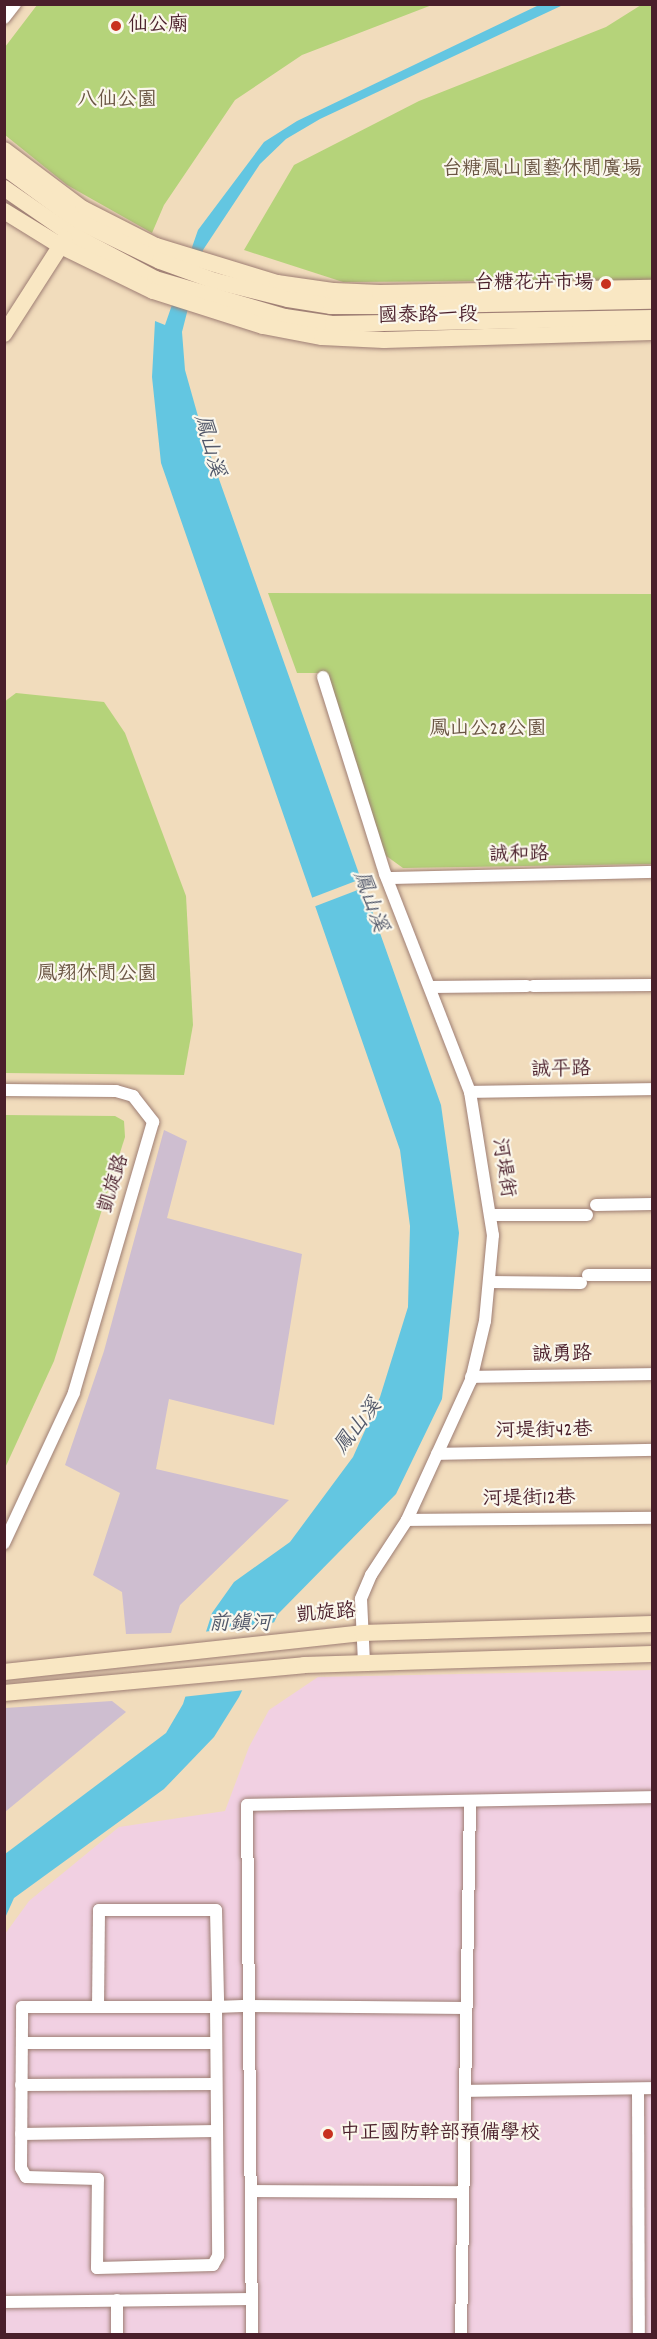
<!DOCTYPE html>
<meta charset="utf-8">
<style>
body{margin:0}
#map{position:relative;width:657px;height:2339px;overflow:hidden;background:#f1dcbc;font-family:Dekko,"LXGW WenKai TC",sans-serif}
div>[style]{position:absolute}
.built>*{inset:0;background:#f1d0e2}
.industrial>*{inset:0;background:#cebed0}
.green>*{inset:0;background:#b5d37a}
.water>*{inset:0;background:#63c6e1}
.pier>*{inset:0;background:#f1dcbc;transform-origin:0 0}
.roads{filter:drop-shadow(0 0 2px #9e7e74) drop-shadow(0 0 2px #9e7e74)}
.street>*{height:12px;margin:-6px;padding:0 6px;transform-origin:6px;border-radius:6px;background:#fff}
.secondary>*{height:16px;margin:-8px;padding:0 8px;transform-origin:8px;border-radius:8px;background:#f9e7c3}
.dots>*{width:16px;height:16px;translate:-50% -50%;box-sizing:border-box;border:3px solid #fbf7ec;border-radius:50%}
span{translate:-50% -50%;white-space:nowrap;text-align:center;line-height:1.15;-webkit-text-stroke:4.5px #fbf7ec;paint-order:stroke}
.poi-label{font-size:20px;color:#4a1f2b}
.left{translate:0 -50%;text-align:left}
.right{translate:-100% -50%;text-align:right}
.park-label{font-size:20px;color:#6a5543}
.street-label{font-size:20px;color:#4a1f2b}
.water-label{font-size:21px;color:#53596b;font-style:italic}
.frame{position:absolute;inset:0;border:6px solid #4a1f2b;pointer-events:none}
</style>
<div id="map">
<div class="built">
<div style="clip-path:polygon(652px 1670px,652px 2334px,5px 2334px,5px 1934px,29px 1901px,119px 1827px,225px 1811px,249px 1747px,269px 1710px,318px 1677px)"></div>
</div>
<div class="industrial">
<div style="clip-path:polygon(164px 1130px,187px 1141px,167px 1218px,302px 1254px,274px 1425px,169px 1399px,156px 1469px,289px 1500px,180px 1605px,171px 1633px,126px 1634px,122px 1592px,93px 1575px,120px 1493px,65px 1465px,104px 1351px)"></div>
<div style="clip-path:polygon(112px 1701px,126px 1712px,5px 1812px,5px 1708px)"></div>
</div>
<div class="green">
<div style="clip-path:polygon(37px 5px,37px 4px,432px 5px,302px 55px,235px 100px,164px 205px,152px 233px,67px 185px,5px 135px,5px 47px)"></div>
<div style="clip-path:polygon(641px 5px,652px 5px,652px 280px,343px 282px,244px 250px,294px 165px,419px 101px,606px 27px)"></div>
<div style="clip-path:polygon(268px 593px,652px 594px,652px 864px,403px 868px,385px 855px,326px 673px,297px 673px)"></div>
<div style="clip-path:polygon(16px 693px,104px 702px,125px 733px,186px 896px,193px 1025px,184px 1075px,5px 1073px,4px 702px)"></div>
<div style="clip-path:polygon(5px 1115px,115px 1116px,124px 1121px,125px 1137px,54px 1361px,5px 1468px)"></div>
</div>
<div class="water">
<div style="clip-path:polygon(539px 5px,563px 5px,320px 119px,286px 139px,260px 164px,203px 250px,182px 332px,185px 370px,203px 434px,441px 1105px,459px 1233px,442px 1399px,396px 1494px,278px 1614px,239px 1697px,214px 1737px,164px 1789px,14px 1898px,5px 1918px,5px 1854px,166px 1733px,183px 1704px,212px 1613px,234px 1582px,290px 1542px,353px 1457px,380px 1397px,408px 1307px,410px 1226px,400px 1150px,161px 463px,152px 377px,155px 321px,165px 325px,198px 230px,264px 142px,297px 121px)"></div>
</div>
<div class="pier">
<div style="left:361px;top:879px;width:9px;height:56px;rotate:69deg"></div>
<div style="clip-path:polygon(277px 1622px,245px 1690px,182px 1697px,203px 1632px)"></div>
</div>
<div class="roads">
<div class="street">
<div style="left:4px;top:18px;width:18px;rotate:-52deg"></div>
<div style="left:323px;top:677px;width:207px;rotate:72.5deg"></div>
<div style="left:385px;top:874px;width:234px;rotate:68.7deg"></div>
<div style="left:470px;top:1092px;width:145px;rotate:80.9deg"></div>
<div style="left:493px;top:1235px;width:86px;rotate:95.3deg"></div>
<div style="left:485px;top:1321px;width:61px;rotate:103.3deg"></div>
<div style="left:471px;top:1380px;width:154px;rotate:114.6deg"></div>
<div style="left:407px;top:1520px;width:66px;rotate:123.2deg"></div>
<div style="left:371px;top:1575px;width:26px;rotate:113deg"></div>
<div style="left:361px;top:1599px;width:63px;rotate:87.3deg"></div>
<div style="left:387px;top:878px;width:265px;rotate:-1.3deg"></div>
<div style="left:533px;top:986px;width:119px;rotate:-0.5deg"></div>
<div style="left:430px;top:987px;width:97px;rotate:-0.6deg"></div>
<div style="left:4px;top:1090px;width:112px;rotate:0.5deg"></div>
<div style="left:116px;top:1091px;width:18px;rotate:16deg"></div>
<div style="left:133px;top:1096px;width:33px;rotate:52deg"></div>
<div style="left:153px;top:1122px;width:282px;rotate:106.3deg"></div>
<div style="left:74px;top:1393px;width:166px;rotate:115deg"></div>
<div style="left:470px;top:1092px;width:182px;rotate:-0.9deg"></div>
<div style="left:596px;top:1205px;width:56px;rotate:-1deg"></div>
<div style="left:490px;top:1215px;width:97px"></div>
<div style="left:588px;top:1275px;width:64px"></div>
<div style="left:489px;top:1282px;width:92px;rotate:0.6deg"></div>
<div style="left:471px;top:1377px;width:181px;rotate:-0.9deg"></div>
<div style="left:437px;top:1454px;width:215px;rotate:-1.1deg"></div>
<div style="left:407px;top:1520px;width:245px;rotate:-0.5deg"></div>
<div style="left:98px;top:2007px;width:97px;rotate:-89.4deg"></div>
<div style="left:99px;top:1910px;width:117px"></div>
<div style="left:216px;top:1910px;width:91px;rotate:88.7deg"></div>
<div style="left:218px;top:2001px;width:6px;rotate:108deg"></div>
<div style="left:216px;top:2007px;width:249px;rotate:89.5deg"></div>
<div style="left:218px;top:2256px;width:10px;rotate:119deg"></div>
<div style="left:213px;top:2265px;width:116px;rotate:178.5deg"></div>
<div style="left:97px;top:2268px;width:89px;rotate:-89.4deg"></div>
<div style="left:98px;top:2179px;width:72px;rotate:-178.4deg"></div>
<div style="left:26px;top:2177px;width:10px;rotate:-119deg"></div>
<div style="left:21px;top:2168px;width:161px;rotate:-89.6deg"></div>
<div style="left:22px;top:2007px;width:194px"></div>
<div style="left:216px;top:2007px;width:33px;rotate:-2deg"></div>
<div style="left:249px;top:2006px;width:217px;rotate:0.5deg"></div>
<div style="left:22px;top:2043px;width:194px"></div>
<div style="left:21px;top:2085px;width:195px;rotate:-0.3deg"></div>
<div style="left:638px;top:2089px;width:245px;rotate:89.8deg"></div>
<div style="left:465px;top:2091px;width:187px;rotate:-0.9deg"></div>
<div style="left:21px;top:2134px;width:196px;rotate:-0.9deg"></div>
<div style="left:251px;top:2191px;width:212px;rotate:0.3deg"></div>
<div style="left:117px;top:2300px;width:34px;rotate:90deg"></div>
<div style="left:4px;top:2302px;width:248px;rotate:-0.7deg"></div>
<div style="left:252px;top:2334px;width:529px;rotate:-90.54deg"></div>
<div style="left:247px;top:1805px;width:405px;rotate:-1.1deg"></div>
<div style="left:461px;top:2334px;width:533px;rotate:-89.03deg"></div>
</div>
<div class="secondary">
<div style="left:4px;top:150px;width:99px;rotate:36.8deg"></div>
<div style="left:83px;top:209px;width:82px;rotate:26.9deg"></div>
<div style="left:156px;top:246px;width:127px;rotate:17deg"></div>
<div style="left:277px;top:283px;width:58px;rotate:8deg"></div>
<div style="left:334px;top:291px;width:46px;rotate:2.5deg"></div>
<div style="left:380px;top:293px;width:272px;rotate:-1.1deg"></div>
<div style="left:4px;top:167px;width:89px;rotate:36.4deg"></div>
<div style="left:76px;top:220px;width:93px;rotate:26deg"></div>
<div style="left:160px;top:261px;width:59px;rotate:20deg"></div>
<div style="left:215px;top:281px;width:75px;rotate:13.9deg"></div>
<div style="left:288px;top:299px;width:44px;rotate:9.2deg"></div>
<div style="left:331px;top:306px;width:51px"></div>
<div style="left:382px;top:306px;width:270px;rotate:-1.1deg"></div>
<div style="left:4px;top:188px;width:79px;rotate:34.7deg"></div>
<div style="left:69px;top:233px;width:98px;rotate:28.1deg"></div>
<div style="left:155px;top:279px;width:135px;rotate:16.3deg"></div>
<div style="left:285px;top:317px;width:49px;rotate:8.3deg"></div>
<div style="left:333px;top:324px;width:319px;rotate:-1.1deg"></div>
<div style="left:4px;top:211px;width:67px;rotate:31.6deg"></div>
<div style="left:61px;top:246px;width:102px;rotate:26.1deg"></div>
<div style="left:153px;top:291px;width:115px;rotate:17.7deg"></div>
<div style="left:263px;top:326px;width:60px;rotate:10.6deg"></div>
<div style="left:322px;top:337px;width:62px;rotate:2.8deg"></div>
<div style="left:384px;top:340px;width:268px;rotate:-1.7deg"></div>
<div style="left:4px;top:334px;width:113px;rotate:-57.3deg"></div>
<div style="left:4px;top:1672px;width:360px;rotate:-6.2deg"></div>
<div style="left:362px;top:1633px;width:290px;rotate:-1.8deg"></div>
<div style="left:4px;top:1693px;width:301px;rotate:-5.3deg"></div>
<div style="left:304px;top:1665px;width:348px;rotate:-1.8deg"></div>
</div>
</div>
<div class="dots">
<div style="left:116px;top:26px;background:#c8321e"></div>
<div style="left:606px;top:284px;background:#c8321e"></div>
<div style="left:328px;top:2134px;background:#c8321e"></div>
</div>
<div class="poi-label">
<span class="left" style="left:128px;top:26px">仙公廟</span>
<span class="right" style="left:594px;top:284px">台糖花卉市場</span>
<span class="left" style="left:340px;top:2134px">中正國防幹部預備學校</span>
</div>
<div class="park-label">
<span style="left:117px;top:101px">八仙公園</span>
<span style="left:542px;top:170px">台糖鳳山園藝休閒廣場</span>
<span style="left:488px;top:730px">鳳山公28公園</span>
<span style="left:97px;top:975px">鳳翔休閒公園</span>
</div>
<div class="street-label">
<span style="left:428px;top:317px;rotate:-1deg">國泰路一段</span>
<span style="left:519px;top:856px;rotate:-1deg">誠和路</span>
<span style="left:561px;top:1071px;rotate:-1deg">誠平路</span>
<span style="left:502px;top:1168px;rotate:81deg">河堤街</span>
<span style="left:115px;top:1184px;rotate:-73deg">凱旋路</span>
<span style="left:562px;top:1356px;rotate:-1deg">誠勇路</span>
<span style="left:544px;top:1432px;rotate:-1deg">河堤街42巷</span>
<span style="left:529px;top:1500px;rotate:-1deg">河堤街12巷</span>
<span style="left:326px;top:1615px;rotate:-5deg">凱旋路</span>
</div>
<div class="water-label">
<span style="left:208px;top:446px;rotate:75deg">鳳山溪</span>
<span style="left:369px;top:902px;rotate:70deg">鳳山溪</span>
<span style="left:359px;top:1427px;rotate:-52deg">鳳山溪</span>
<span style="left:240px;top:1625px">前鎮河</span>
</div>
<div class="frame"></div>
</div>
